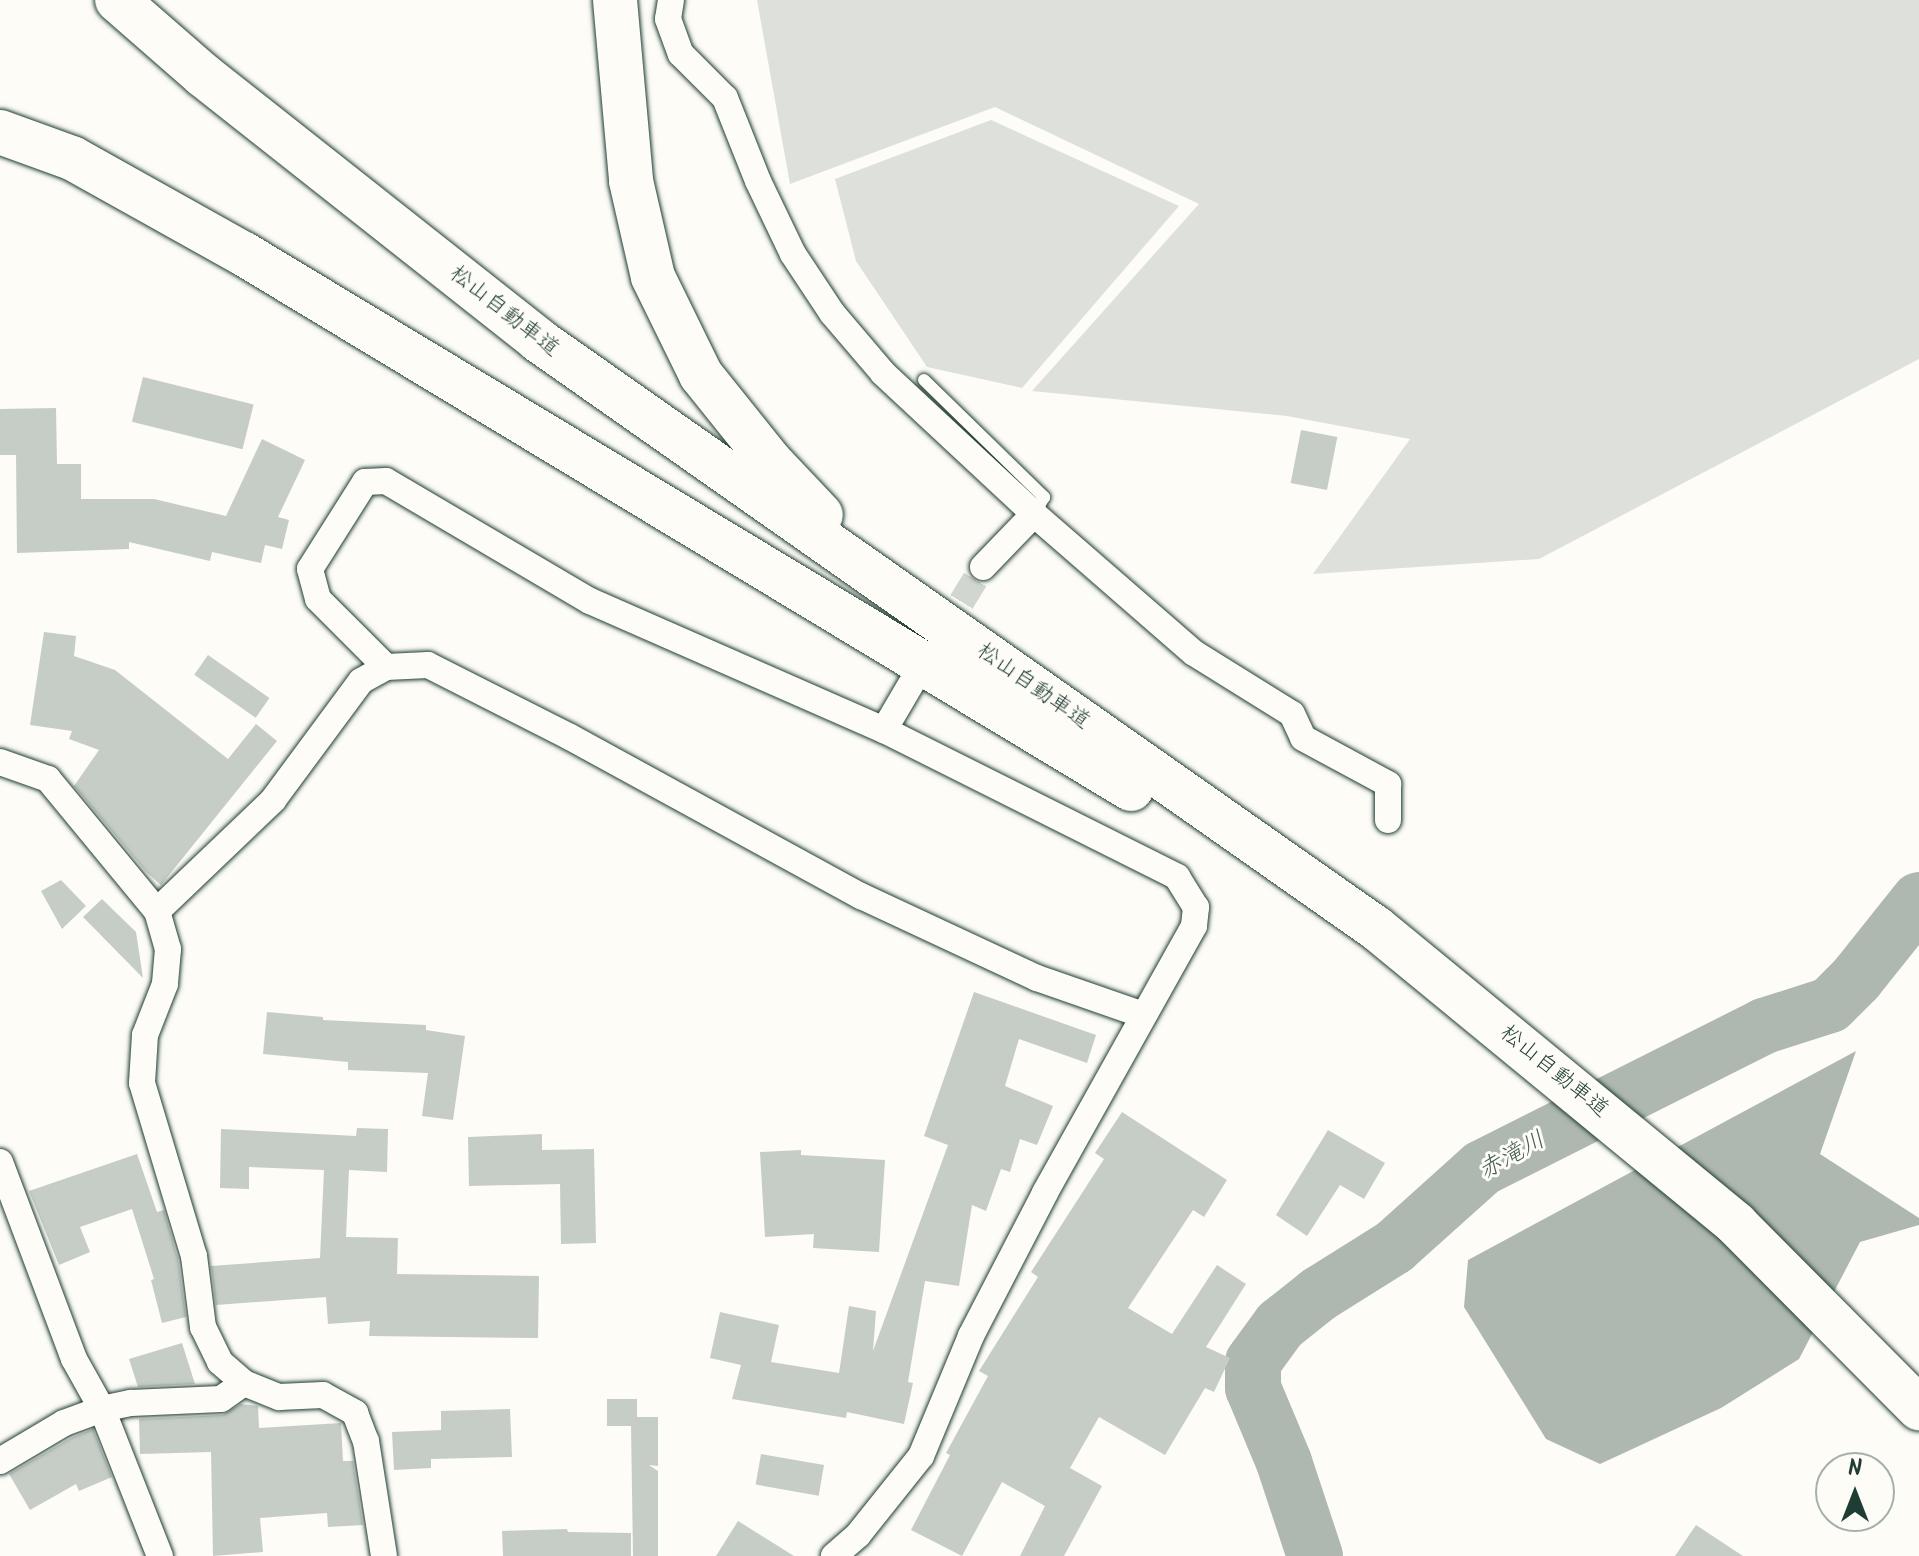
<!DOCTYPE html>
<meta charset="utf-8">
<style>
body{margin:0}
#map{position:relative;width:1919px;height:1556px;overflow:hidden;background:#fdfcf7;font-family:Kalam,"Klee One",sans-serif}
div>[style]{position:absolute}
.green>*{inset:0;background:#dde0db}
.water>*{inset:0;background:#aeb8b1}
.river>*{height:56px;margin:-28px;padding:0 28px;transform-origin:28px;border-radius:28px;background:#aeb8b1}
.building>*{inset:0;background:#c6cdc7;transform-origin:0 0}
.street-tunnel>*{height:26px;margin-top:-13px;transform-origin:0;background:repeating-linear-gradient(90deg,#d1d6d0 0 26px,transparent 0 39px)}
.roads{filter:drop-shadow(0 0 2px #1f3d34) drop-shadow(0 0 2px #1f3d34)}
.lane>*{height:12px;margin:-6px;padding:0 6px;transform-origin:6px;border-radius:6px;background:#fdfcf7}
.street>*{height:26px;margin:-13px;padding:0 13px;transform-origin:13px;border-radius:13px;background:#fdfcf7}
.highway>*{height:44px;margin:-22px;padding:0 22px;transform-origin:22px;border-radius:22px;background:#fdfcf7}
span{translate:-50% -50%;white-space:nowrap;text-align:center;line-height:1.15;-webkit-text-stroke:6px #fdfcf7;paint-order:stroke}
.street-label{font-size:22px;color:#1f3d34}
.water-label{font-size:24px;color:#435c53;font-style:italic}
.north{position:absolute;left:1815px;top:1452px;width:80px;height:80px;box-sizing:border-box;background:#fdfcf7;border:2px solid #a4b0a9;border-radius:50%;rotate:0deg;font-size:22px;font-weight:700;line-height:32px;text-align:center;color:#1f3d34}
.north::after{content:'';display:block;margin:auto;width:28px;height:36px;background:#1f3d34;clip-path:polygon(50% 0,100% 100%,50% 72%,0 100%)}
</style>
<div id="map">
<div class="green">
<div style="clip-path:polygon(757px 0,1919px 0,1919px 359px,1539px 559px,1313px 574px,1410px 439px,1287px 416px,1032px 391px,1199px 204px,995px 107px,790px 184px)"></div>
<div style="clip-path:polygon(991px 120px,1179px 206px,1022px 388px,927px 367px,856px 261px,835px 179px)"></div>
</div>
<div class="water">
<div style="clip-path:polygon(1856px 1051px,1820px 1154px,1919px 1218px,1919px 1225px,1860px 1242px,1799px 1359px,1721px 1408px,1600px 1464px,1546px 1439px,1464px 1307px,1468px 1260px)"></div>
</div>
<div class="river">
<div style="left:1315px;top:1556px;width:99px;rotate:-108.3deg"></div>
<div style="left:1284px;top:1462px;width:80px;rotate:-112.7deg"></div>
<div style="left:1253px;top:1388px;width:26px;rotate:-90deg"></div>
<div style="left:1253px;top:1362px;width:46px;rotate:-53.9deg"></div>
<div style="left:1280px;top:1325px;width:50px;rotate:-38.5deg"></div>
<div style="left:1319px;top:1294px;width:89px;rotate:-32.1deg"></div>
<div style="left:1394px;top:1247px;width:118px;rotate:-41.9deg"></div>
<div style="left:1482px;top:1168px;width:316px;rotate:-26.7deg"></div>
<div style="left:1764px;top:1026px;width:69px;rotate:-17.7deg"></div>
<div style="left:1830px;top:1005px;width:37px;rotate:-45deg"></div>
<div style="left:1856px;top:979px;width:101px;rotate:-51.4deg"></div>
</div>
<div class="building">
<div style="left:143px;top:377px;width:114px;height:46px;rotate:14deg"></div>
<div style="clip-path:polygon(56px 408px,57px 464px,81px 464px,81px 499px,154px 499px,226px 516px,262px 439px,305px 460px,278px 517px,289px 520px,282px 549px,265px 545px,261px 563px,212px 552px,210px 561px,129px 542px,129px 549px,17px 553px,16px 455px,0 455px,0 409px)"></div>
<div style="left:1301px;top:430px;width:37px;height:54px;rotate:11deg"></div>
<div style="clip-path:polygon(44px 632px,76px 636px,74px 656px,115px 670px,228px 759px,256px 724px,277px 741px,161px 885px,146px 872px,74px 786px,99px 750px,69px 739px,72px 731px,30px 725px)"></div>
<div style="left:208px;top:655px;width:75px;height:24px;rotate:35deg"></div>
<div style="clip-path:polygon(61px 880px,86px 906px,62px 929px,41px 891px)"></div>
<div style="clip-path:polygon(102px 899px,136px 932px,143px 978px,83px 917px)"></div>
<div style="clip-path:polygon(974px 992px,1096px 1035px,1087px 1063px,1019px 1039px,1005px 1086px,1053px 1106px,1037px 1145px,1020px 1139px,1010px 1172px,1001px 1169px,986px 1211px,972px 1205px,959px 1286px,925px 1281px,908px 1382px,913px 1383px,904px 1424px,847px 1412px,846px 1418px,732px 1399px,741px 1365px,710px 1358px,720px 1312px,779px 1325px,771px 1362px,839px 1373px,849px 1306px,876px 1311px,873px 1351px,948px 1145px,924px 1136px)"></div>
<div style="clip-path:polygon(267px 1012px,323px 1017px,323px 1020px,426px 1025px,426px 1030px,465px 1036px,453px 1120px,422px 1116px,428px 1073px,348px 1070px,348px 1062px,263px 1054px)"></div>
<div style="clip-path:polygon(1122px 1112px,1227px 1180px,1204px 1217px,1193px 1210px,1128px 1308px,1172px 1334px,1217px 1265px,1246px 1284px,1206px 1347px,1230px 1358px,1214px 1392px,1205px 1388px,1165px 1455px,1099px 1417px,1070px 1468px,1102px 1486px,1064px 1556px,1020px 1556px,1045px 1506px,1002px 1482px,962px 1556px,911px 1530px,950px 1455px,946px 1453px,988px 1376px,979px 1371px,1038px 1277px,1031px 1272px,1104px 1159px,1095px 1153px)"></div>
<div style="clip-path:polygon(357px 1128px,388px 1129px,387px 1172px,349px 1170px,346px 1237px,398px 1238px,397px 1274px,539px 1276px,538px 1338px,369px 1336px,370px 1321px,328px 1324px,326px 1297px,216px 1305px,211px 1266px,320px 1258px,324px 1170px,249px 1167px,249px 1189px,220px 1188px,221px 1129px,356px 1136px)"></div>
<div style="clip-path:polygon(1328px 1130px,1385px 1163px,1364px 1199px,1340px 1185px,1307px 1236px,1276px 1215px)"></div>
<div style="clip-path:polygon(542px 1134px,542px 1150px,594px 1149px,596px 1243px,561px 1244px,560px 1184px,469px 1186px,468px 1137px)"></div>
<div style="clip-path:polygon(801px 1150px,801px 1155px,885px 1160px,879px 1252px,813px 1248px,814px 1234px,765px 1237px,760px 1152px)"></div>
<div style="clip-path:polygon(137px 1154px,157px 1212px,164px 1210px,178px 1259px,186px 1317px,162px 1323px,151px 1280px,154px 1279px,132px 1209px,80px 1227px,90px 1252px,59px 1265px,29px 1191px)"></div>
<div style="clip-path:polygon(182px 1343px,195px 1384px,138px 1387px,129px 1359px)"></div>
<div style="clip-path:polygon(607px 1399px,637px 1399px,637px 1417px,658px 1417px,658px 1466px,649px 1465px,658px 1471px,658px 1556px,633px 1556px,631px 1426px,607px 1426px)"></div>
<div style="clip-path:polygon(241px 1404px,258px 1406px,259px 1428px,341px 1423px,343px 1461px,353px 1461px,363px 1525px,328px 1527px,327px 1513px,260px 1518px,263px 1552px,213px 1556px,211px 1452px,140px 1454px,139px 1419px,222px 1415px)"></div>
<div style="clip-path:polygon(510px 1409px,512px 1457px,431px 1459px,431px 1468px,394px 1470px,392px 1432px,441px 1430px,441px 1411px)"></div>
<div style="clip-path:polygon(93px 1429px,112px 1477px,79px 1491px,76px 1484px,30px 1510px,9px 1474px,71px 1438px)"></div>
<div style="left:761px;top:1454px;width:64px;height:31px;rotate:10deg"></div>
<div style="clip-path:polygon(738px 1521px,794px 1556px,716px 1556px)"></div>
<div style="clip-path:polygon(1696px 1525px,1743px 1556px,1675px 1556px)"></div>
<div style="clip-path:polygon(567px 1529px,568px 1532px,631px 1533px,631px 1556px,503px 1556px,502px 1531px)"></div>
</div>
<div class="street-tunnel">
<div style="left:941px;top:635px;width:80px;rotate:-58.3deg"></div>
</div>
<div class="roads">
<div class="lane">
<div style="left:924px;top:380px;width:168px;rotate:44.3deg"></div>
<div style="left:1044px;top:497px;width:20px;rotate:120deg"></div>
</div>
<div class="street">
<div style="left:671px;top:0;width:19px;rotate:99deg"></div>
<div style="left:668px;top:19px;width:37px;rotate:70deg"></div>
<div style="left:681px;top:54px;width:62px;rotate:45deg"></div>
<div style="left:725px;top:98px;width:89px;rotate:68.3deg"></div>
<div style="left:758px;top:181px;width:81px;rotate:64.4deg"></div>
<div style="left:793px;top:254px;width:71px;rotate:56.5deg"></div>
<div style="left:832px;top:313px;width:79px;rotate:49.6deg"></div>
<div style="left:883px;top:373px;width:207px;rotate:43deg"></div>
<div style="left:1034px;top:514px;width:212px;rotate:41deg"></div>
<div style="left:1194px;top:653px;width:115px;rotate:31.9deg"></div>
<div style="left:1292px;top:714px;width:26px;rotate:65deg"></div>
<div style="left:1303px;top:738px;width:97px;rotate:28.4deg"></div>
<div style="left:1388px;top:784px;width:36px;rotate:90deg"></div>
<div style="left:983px;top:567px;width:74px;rotate:-46.1deg"></div>
<div style="left:386px;top:667px;width:96px;rotate:-135deg"></div>
<div style="left:318px;top:599px;width:31px;rotate:-105deg"></div>
<div style="left:310px;top:569px;width:103px;rotate:-57.7deg"></div>
<div style="left:365px;top:482px;width:21px;rotate:-3deg"></div>
<div style="left:386px;top:481px;width:237px;rotate:30.5deg"></div>
<div style="left:590px;top:601px;width:321px;rotate:23.7deg"></div>
<div style="left:884px;top:730px;width:328px;rotate:26.6deg"></div>
<div style="left:1177px;top:877px;width:36px;rotate:58deg"></div>
<div style="left:1196px;top:907px;width:19px;rotate:96deg"></div>
<div style="left:1194px;top:926px;width:306px;rotate:119.2deg"></div>
<div style="left:1045px;top:1193px;width:161px;rotate:117.4deg"></div>
<div style="left:971px;top:1336px;width:130px;rotate:112.6deg"></div>
<div style="left:921px;top:1456px;width:101px;rotate:128.6deg"></div>
<div style="left:858px;top:1535px;width:32px;rotate:139deg"></div>
<div style="left:884px;top:730px;width:53px;rotate:-59.6deg"></div>
<div style="left:0;top:762px;width:51px;rotate:19.5deg"></div>
<div style="left:48px;top:779px;width:171px;rotate:50.5deg"></div>
<div style="left:157px;top:911px;width:40px;rotate:74deg"></div>
<div style="left:168px;top:949px;width:35px;rotate:95deg"></div>
<div style="left:165px;top:984px;width:55px;rotate:111.4deg"></div>
<div style="left:145px;top:1035px;width:48px;rotate:93.6deg"></div>
<div style="left:142px;top:1083px;width:181px;rotate:73.3deg"></div>
<div style="left:194px;top:1256px;width:72px;rotate:82.8deg"></div>
<div style="left:203px;top:1327px;width:39px;rotate:64deg"></div>
<div style="left:220px;top:1362px;width:32px;rotate:41deg"></div>
<div style="left:244px;top:1383px;width:38px;rotate:22deg"></div>
<div style="left:279px;top:1397px;width:44px;rotate:-2.6deg"></div>
<div style="left:323px;top:1395px;width:37px;rotate:29deg"></div>
<div style="left:355px;top:1413px;width:30px;rotate:69deg"></div>
<div style="left:366px;top:1441px;width:116px;rotate:81.1deg"></div>
<div style="left:157px;top:911px;width:161px;rotate:-43.7deg"></div>
<div style="left:273px;top:800px;width:148px;rotate:-53.5deg"></div>
<div style="left:361px;top:681px;width:29px;rotate:-29deg"></div>
<div style="left:386px;top:667px;width:42px;rotate:-2.7deg"></div>
<div style="left:428px;top:665px;width:159px;rotate:26.9deg"></div>
<div style="left:570px;top:737px;width:332px;rotate:28.7deg"></div>
<div style="left:861px;top:896px;width:194px;rotate:25deg"></div>
<div style="left:1037px;top:978px;width:112px;rotate:19.2deg"></div>
<div style="left:0;top:1162px;width:210px;rotate:69.4deg"></div>
<div style="left:74px;top:1359px;width:57px;rotate:60.8deg"></div>
<div style="left:102px;top:1409px;width:158px;rotate:68.5deg"></div>
<div style="left:0;top:1461px;width:74px;rotate:-30.7deg"></div>
<div style="left:64px;top:1423px;width:40px;rotate:-20.2deg"></div>
<div style="left:102px;top:1409px;width:30px;rotate:-12deg"></div>
<div style="left:131px;top:1403px;width:90px;rotate:-2.5deg"></div>
<div style="left:221px;top:1399px;width:28px;rotate:-35deg"></div>
</div>
<div class="highway">
<div style="left:117px;top:0;width:114px;rotate:41.1deg"></div>
<div style="left:203px;top:75px;width:427px;rotate:38.3deg"></div>
<div style="left:538px;top:340px;width:1024px;rotate:35.06deg"></div>
<div style="left:1376px;top:928px;width:466px;rotate:39.4deg"></div>
<div style="left:1736px;top:1224px;width:260px;rotate:45.2deg"></div>
<div style="left:615px;top:0;width:182px;rotate:84.9deg"></div>
<div style="left:631px;top:181px;width:98px;rotate:77.1deg"></div>
<div style="left:653px;top:277px;width:109px;rotate:63.9deg"></div>
<div style="left:701px;top:375px;width:110px;rotate:51.3deg"></div>
<div style="left:770px;top:461px;width:74px;rotate:46.6deg"></div>
<div style="left:0;top:132px;width:77px;rotate:19.9deg"></div>
<div style="left:72px;top:158px;width:197px;rotate:29.2deg"></div>
<div style="left:244px;top:254px;width:1036px;rotate:31.1deg"></div>
</div>
</div>
<div class="street-label">
<span style="left:504px;top:312px;rotate:38deg">松山自動車道</span>
<span style="left:1033px;top:687px;rotate:35deg">松山自動車道</span>
<span style="left:1554px;top:1072px;rotate:39deg">松山自動車道</span>
</div>
<div class="water-label">
<span style="left:1512px;top:1156px;rotate:-29deg">赤滝川</span>
</div>
<div class="north">N</div>
</div>
